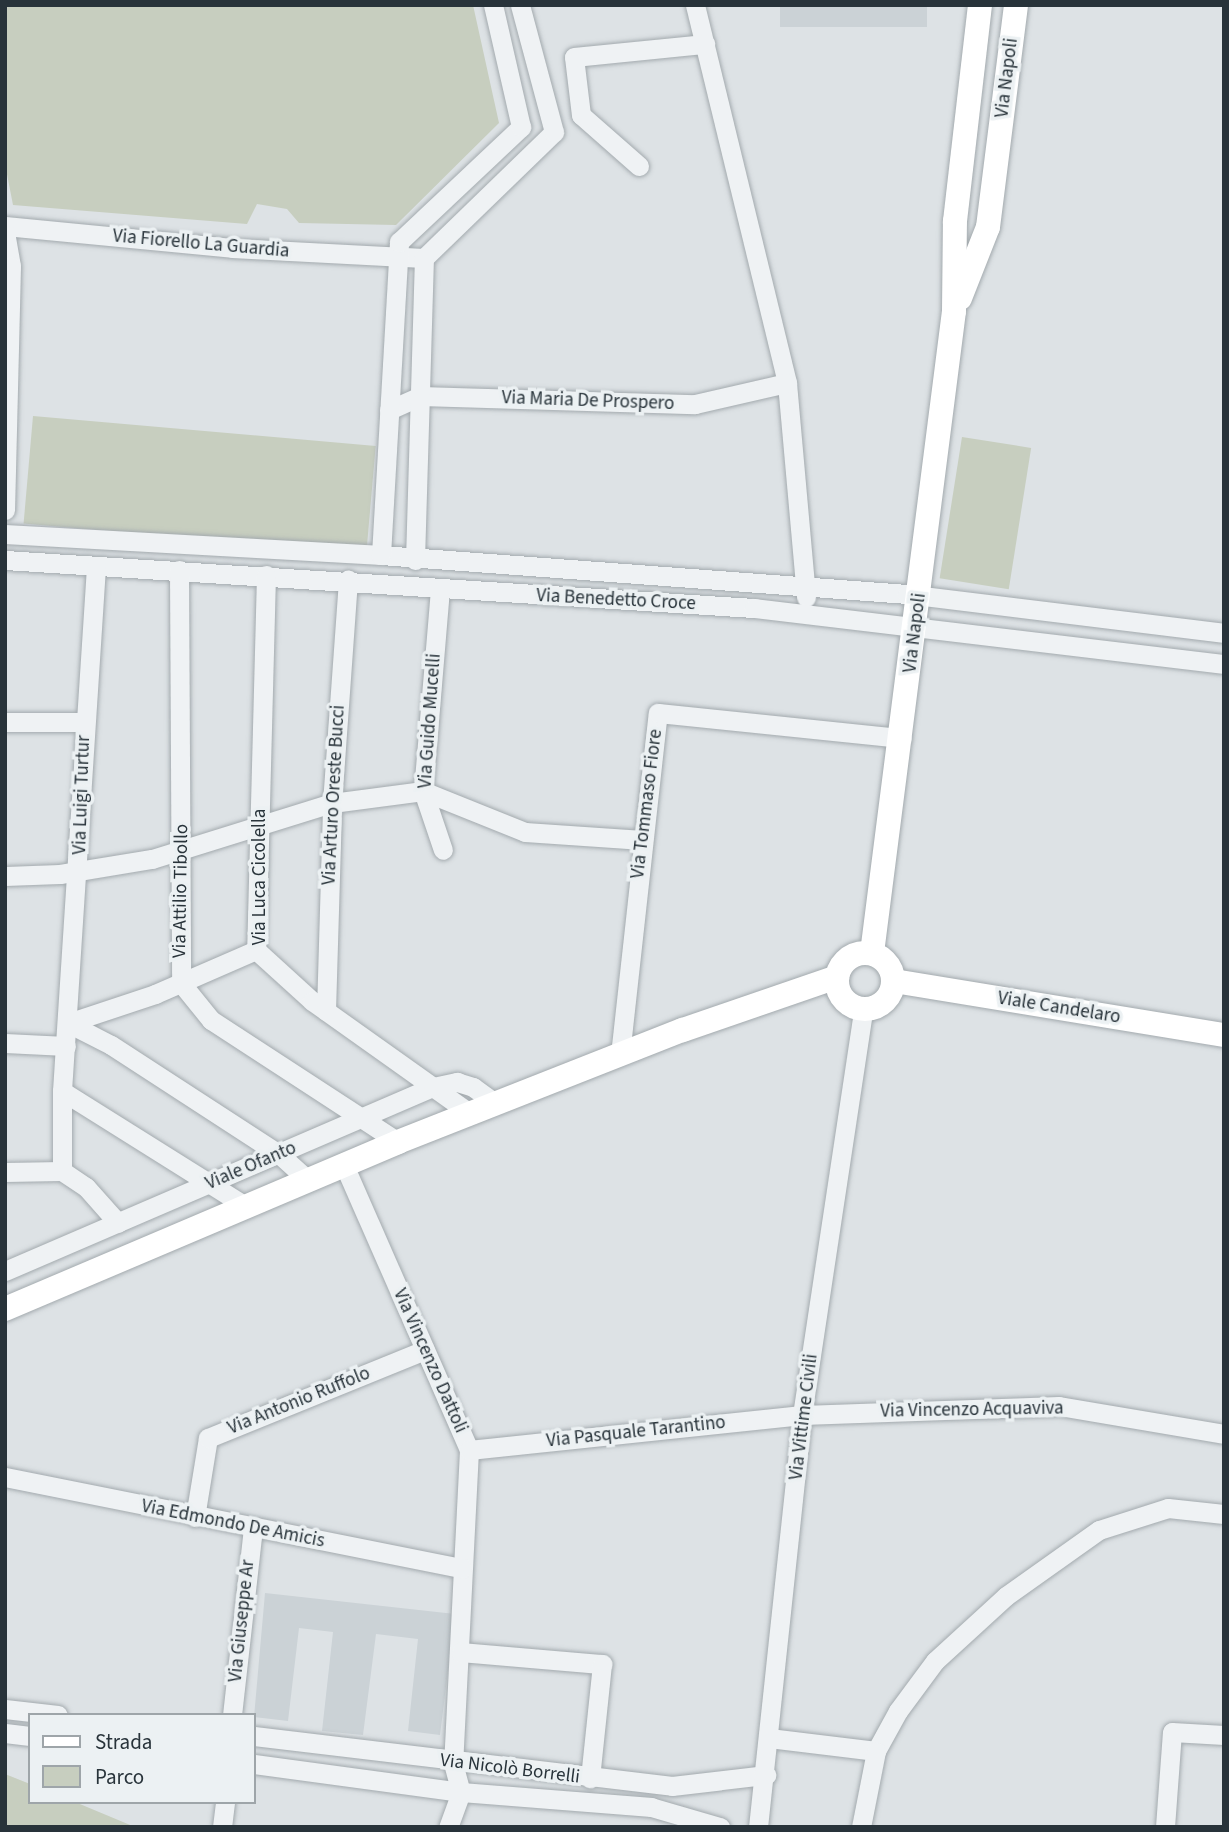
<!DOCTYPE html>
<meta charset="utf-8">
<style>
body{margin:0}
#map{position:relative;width:1229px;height:1832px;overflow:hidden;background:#dde2e5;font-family:"Source Sans 3",sans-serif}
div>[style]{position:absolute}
.built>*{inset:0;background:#cbd2d6;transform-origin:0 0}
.green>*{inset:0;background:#c7cebf;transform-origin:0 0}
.roads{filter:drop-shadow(0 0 2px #a3aaae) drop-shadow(0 0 2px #a3aaae)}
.minor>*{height:19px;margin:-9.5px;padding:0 9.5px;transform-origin:9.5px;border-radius:9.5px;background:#eff2f4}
.major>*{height:24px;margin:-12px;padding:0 12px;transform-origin:12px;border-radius:12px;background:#fff}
.major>.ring{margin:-12px;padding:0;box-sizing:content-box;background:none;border:24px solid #fff;border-radius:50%}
span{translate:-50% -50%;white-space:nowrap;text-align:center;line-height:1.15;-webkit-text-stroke:7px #ecf1f3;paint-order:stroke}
.street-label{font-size:19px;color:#28333a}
.frame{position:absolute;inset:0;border:7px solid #28333a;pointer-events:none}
.legend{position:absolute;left:28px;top:1713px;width:228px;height:91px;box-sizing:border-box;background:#ecf1f3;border:2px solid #9ea5a9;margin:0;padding:9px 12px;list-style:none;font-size:21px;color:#28333a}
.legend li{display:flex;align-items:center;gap:14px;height:35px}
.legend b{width:35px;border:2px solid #9ea5a9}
</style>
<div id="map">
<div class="built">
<div style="left:780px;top:5px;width:147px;height:22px"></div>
<div style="clip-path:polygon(265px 1593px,455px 1614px,440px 1735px,408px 1731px,418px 1639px,376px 1634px,363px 1735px,322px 1731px,333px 1632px,299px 1628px,288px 1721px,254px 1717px)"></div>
</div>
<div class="green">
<div style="clip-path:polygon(5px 5px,473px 5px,499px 123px,396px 225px,299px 223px,287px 209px,257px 204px,247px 224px,13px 205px,5px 164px)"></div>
<div style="left:33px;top:416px;width:344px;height:108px;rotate:5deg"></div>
<div style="left:962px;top:437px;width:70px;height:143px;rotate:9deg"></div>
<div style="clip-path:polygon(5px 1774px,30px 1784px,30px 1802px,75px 1802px,135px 1827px,5px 1827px)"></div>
</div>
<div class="roads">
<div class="minor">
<div style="left:695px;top:5px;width:389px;rotate:76.3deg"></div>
<div style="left:787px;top:383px;width:215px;rotate:84.9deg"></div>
<div style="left:639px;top:166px;width:77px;rotate:-138.7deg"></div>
<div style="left:581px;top:115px;width:58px;rotate:-96.9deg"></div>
<div style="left:574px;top:57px;width:132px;rotate:-5.7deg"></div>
<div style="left:5px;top:226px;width:228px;rotate:5.5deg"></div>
<div style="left:232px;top:248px;width:192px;rotate:3deg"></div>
<div style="left:424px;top:258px;width:181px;rotate:-44.1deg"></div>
<div style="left:554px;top:132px;width:131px;rotate:-105deg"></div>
<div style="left:5px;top:232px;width:35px;rotate:80deg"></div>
<div style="left:11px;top:266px;width:244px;rotate:91.4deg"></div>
<div style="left:389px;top:410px;width:34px;rotate:-24deg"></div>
<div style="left:420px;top:396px;width:275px;rotate:1.7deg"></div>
<div style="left:695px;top:404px;width:94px;rotate:-12.9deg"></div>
<div style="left:5px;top:534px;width:377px;rotate:3.2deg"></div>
<div style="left:381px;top:555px;width:527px;rotate:4.24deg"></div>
<div style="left:907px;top:594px;width:319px;rotate:7deg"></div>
<div style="left:381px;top:555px;width:314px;rotate:-86.7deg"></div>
<div style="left:399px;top:242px;width:168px;rotate:-43.3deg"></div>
<div style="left:521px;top:127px;width:125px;rotate:-102.9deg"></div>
<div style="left:5px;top:560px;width:751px;rotate:3.67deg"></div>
<div style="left:754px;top:608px;width:473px;rotate:6.8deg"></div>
<div style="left:415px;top:560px;width:302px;rotate:-88.3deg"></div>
<div style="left:179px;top:570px;width:413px;rotate:89.7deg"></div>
<div style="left:181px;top:983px;width:48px;rotate:51deg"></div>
<div style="left:211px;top:1020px;width:223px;rotate:33.1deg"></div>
<div style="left:266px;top:575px;width:375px;rotate:91.5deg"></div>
<div style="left:256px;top:950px;width:76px;rotate:42.3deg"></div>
<div style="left:312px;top:1001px;width:195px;rotate:35.4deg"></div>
<div style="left:440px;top:589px;width:203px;rotate:94.8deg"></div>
<div style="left:423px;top:791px;width:62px;rotate:71.3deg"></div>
<div style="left:5px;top:722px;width:79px"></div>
<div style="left:5px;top:876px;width:55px;rotate:-2.1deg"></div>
<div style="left:60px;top:874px;width:93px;rotate:-9.3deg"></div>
<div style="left:152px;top:859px;width:189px;rotate:-17.3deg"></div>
<div style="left:332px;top:803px;width:92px;rotate:-7.5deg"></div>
<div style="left:423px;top:791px;width:110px;rotate:21.9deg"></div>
<div style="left:525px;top:832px;width:118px;rotate:3.9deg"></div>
<div style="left:326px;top:1011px;width:208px;rotate:-88.3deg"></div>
<div style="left:332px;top:803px;width:224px;rotate:-85.9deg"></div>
<div style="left:68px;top:1023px;width:48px;rotate:27.1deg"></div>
<div style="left:111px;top:1045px;width:200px;rotate:33deg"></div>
<div style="left:279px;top:1154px;width:39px;rotate:42deg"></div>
<div style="left:68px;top:1023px;width:92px;rotate:-18.4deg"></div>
<div style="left:155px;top:994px;width:110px;rotate:-23.5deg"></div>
<div style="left:5px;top:1043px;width:61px;rotate:2.8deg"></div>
<div style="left:620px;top:1055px;width:344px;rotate:-83.7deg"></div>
<div style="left:658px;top:713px;width:245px;rotate:5.9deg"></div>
<div style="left:62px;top:1091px;width:216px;rotate:32.1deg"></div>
<div style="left:344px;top:1165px;width:311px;rotate:66.3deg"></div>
<div style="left:469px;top:1450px;width:313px;rotate:92.9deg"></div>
<div style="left:453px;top:1763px;width:30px;rotate:75deg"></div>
<div style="left:461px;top:1792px;width:37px;rotate:110deg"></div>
<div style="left:62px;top:1171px;width:80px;rotate:-90deg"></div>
<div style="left:62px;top:1091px;width:525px;rotate:-86.29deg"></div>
<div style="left:5px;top:1172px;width:57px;rotate:-1deg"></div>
<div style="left:62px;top:1171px;width:29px;rotate:34deg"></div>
<div style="left:86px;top:1187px;width:48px;rotate:48.4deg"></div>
<div style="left:5px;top:1271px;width:466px;rotate:-23.3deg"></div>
<div style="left:433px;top:1087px;width:25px;rotate:-12deg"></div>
<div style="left:457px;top:1082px;width:17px;rotate:17deg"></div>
<div style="left:473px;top:1087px;width:29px;rotate:36deg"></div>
<div style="left:469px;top:1450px;width:335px;rotate:-6deg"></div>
<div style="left:802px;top:1415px;width:257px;rotate:-2deg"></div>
<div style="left:1059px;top:1406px;width:167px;rotate:9.6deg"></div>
<div style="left:5px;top:1477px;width:466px;rotate:11.3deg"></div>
<div style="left:195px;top:1517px;width:80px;rotate:-80.7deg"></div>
<div style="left:208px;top:1438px;width:234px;rotate:-22.1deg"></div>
<div style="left:461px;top:1652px;width:142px;rotate:4.9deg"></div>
<div style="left:602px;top:1664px;width:115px;rotate:96deg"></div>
<div style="left:5px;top:1709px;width:53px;rotate:6.5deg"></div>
<div style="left:232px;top:1715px;width:188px;rotate:-83.6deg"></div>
<div style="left:5px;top:1733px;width:25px;rotate:7deg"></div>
<div style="left:254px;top:1736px;width:421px;rotate:6.8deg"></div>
<div style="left:672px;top:1786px;width:95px;rotate:-6.7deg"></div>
<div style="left:769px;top:1738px;width:108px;rotate:6.9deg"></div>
<div style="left:876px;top:1751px;width:46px;rotate:-61.2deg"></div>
<div style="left:898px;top:1711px;width:62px;rotate:-53.5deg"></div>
<div style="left:935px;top:1661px;width:96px;rotate:-42.5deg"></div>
<div style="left:1006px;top:1596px;width:114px;rotate:-35.4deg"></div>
<div style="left:1099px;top:1530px;width:72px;rotate:-17.7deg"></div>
<div style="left:1168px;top:1508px;width:56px;rotate:6.1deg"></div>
<div style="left:254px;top:1764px;width:209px;rotate:7.7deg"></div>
<div style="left:461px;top:1792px;width:191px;rotate:4.5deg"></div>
<div style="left:651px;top:1807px;width:72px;rotate:16.2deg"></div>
<div style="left:222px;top:1827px;width:25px;rotate:-83deg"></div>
<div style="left:758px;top:1827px;width:414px;rotate:-83.9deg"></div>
<div style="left:802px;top:1415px;width:410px;rotate:-81.4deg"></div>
<div style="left:861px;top:1827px;width:77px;rotate:-78.8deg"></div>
<div style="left:1165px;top:1827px;width:95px;rotate:-85.8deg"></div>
<div style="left:1172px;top:1732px;width:52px;rotate:3.3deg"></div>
</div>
<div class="major">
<div style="left:960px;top:298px;width:76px;rotate:-68.5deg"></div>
<div style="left:988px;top:227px;width:224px;rotate:-82.8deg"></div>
<div class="ring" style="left:837px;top:953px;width:32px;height:32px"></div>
<div style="left:872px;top:953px;width:647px;rotate:-82.72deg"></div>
<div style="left:954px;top:311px;width:90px;rotate:-89.4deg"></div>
<div style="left:955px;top:221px;width:217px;rotate:-83.4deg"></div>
<div style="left:894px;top:981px;width:334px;rotate:9.3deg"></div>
<div style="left:5px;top:1309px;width:427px;rotate:-23deg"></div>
<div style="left:398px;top:1142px;width:306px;rotate:-21.5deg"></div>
<div style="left:683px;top:1030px;width:163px;rotate:-19deg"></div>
</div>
</div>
<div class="street-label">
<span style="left:1007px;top:78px;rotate:-83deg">Via Napoli</span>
<span style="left:201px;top:244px;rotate:5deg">Via Fiorello La Guardia</span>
<span style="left:588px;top:401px;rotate:2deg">Via Maria De Prospero</span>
<span style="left:616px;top:600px;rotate:3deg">Via Benedetto Croce</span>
<span style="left:915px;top:633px;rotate:-83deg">Via Napoli</span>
<span style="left:430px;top:721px;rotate:-86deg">Via Guido Mucelli</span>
<span style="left:82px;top:795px;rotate:-88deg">Via Luigi Turtur</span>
<span style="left:334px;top:795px;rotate:-87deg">Via Arturo Oreste Bucci</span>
<span style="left:647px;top:804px;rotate:-83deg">Via Tommaso Fiore</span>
<span style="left:260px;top:877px;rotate:-90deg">Via Luca Cicolella</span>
<span style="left:181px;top:891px;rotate:-89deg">Via Attilio Tibollo</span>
<span style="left:1059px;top:1008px;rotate:9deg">Viale Candelaro</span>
<span style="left:251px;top:1166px;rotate:-23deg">Viale Ofanto</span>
<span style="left:430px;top:1361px;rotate:66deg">Via Vincenzo Dattoli</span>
<span style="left:299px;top:1401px;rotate:-22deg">Via Antonio Ruffolo</span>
<span style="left:972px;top:1410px;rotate:-1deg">Via Vincenzo Acquaviva</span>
<span style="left:804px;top:1417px;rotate:-83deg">Via Vittime Civili</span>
<span style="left:636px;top:1432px;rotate:-6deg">Via Pasquale Tarantino</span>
<span style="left:233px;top:1524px;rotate:11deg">Via Edmondo De Amicis</span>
<span style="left:242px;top:1621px;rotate:-84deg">Via Giuseppe Ar</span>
<span style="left:510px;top:1769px;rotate:7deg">Via Nicolò Borrelli</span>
</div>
<div class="frame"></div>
<ul class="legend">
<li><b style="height:9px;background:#fff"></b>Strada</li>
<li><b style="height:19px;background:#c7cebf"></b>Parco</li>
</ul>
</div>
